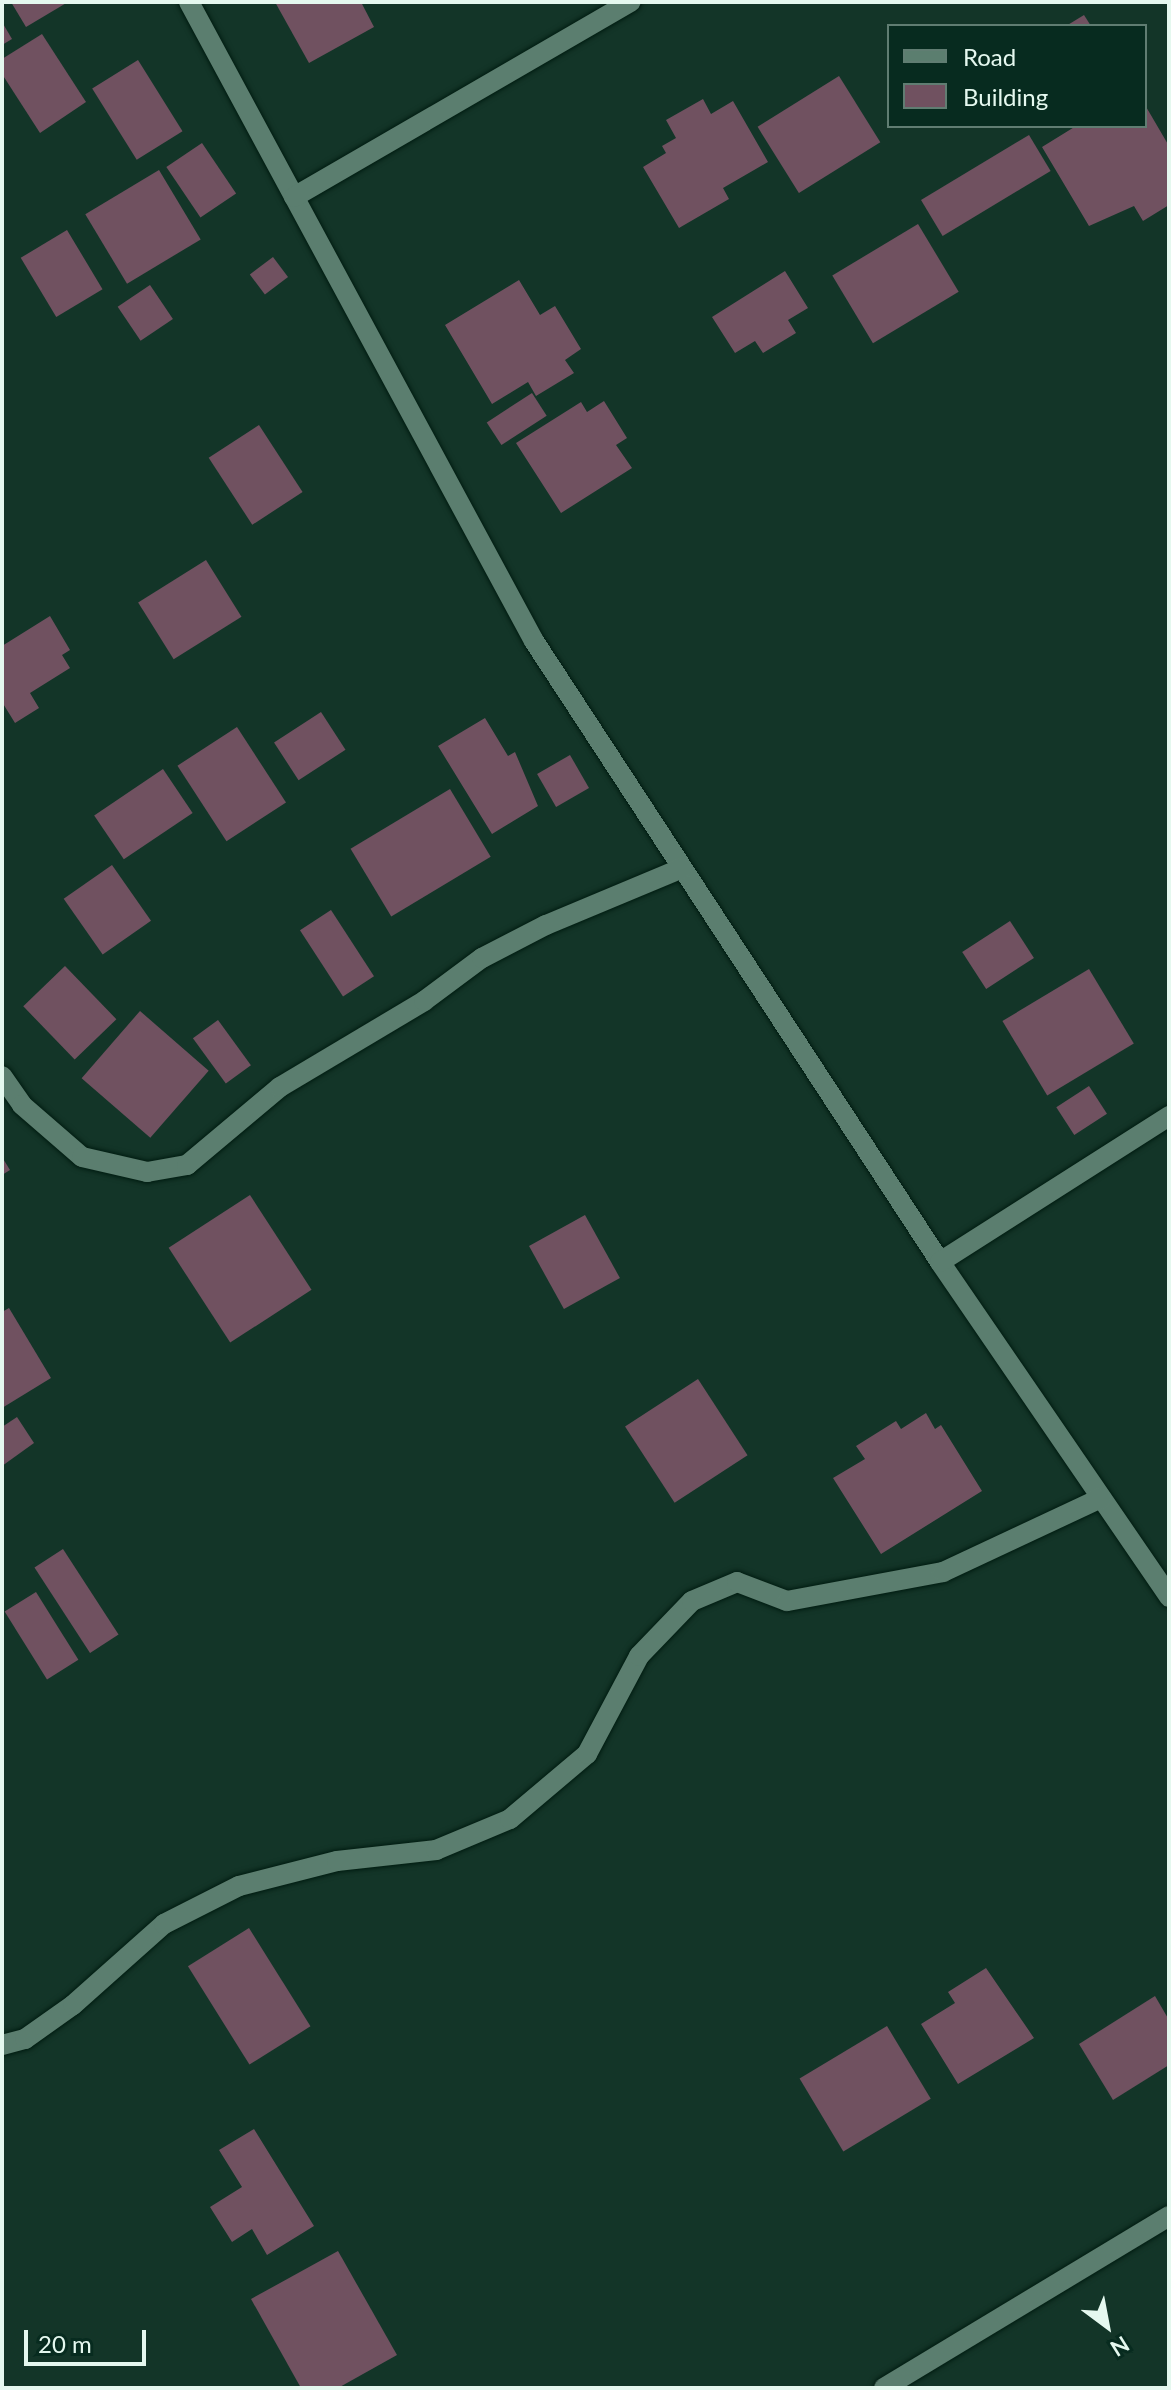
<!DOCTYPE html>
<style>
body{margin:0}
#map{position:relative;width:1171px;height:2390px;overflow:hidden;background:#133528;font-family:Lato,sans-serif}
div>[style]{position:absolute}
.building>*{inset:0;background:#705160;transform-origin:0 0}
.roads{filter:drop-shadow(0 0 2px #001c11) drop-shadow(0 0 2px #001c11)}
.minor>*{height:20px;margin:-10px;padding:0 10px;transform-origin:10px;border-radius:10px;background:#5b7e6f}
span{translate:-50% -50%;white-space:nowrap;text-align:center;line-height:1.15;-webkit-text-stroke:6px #072b1f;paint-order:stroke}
.frame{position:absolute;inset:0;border:4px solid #e5f8ef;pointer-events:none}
.legend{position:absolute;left:887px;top:24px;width:260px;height:104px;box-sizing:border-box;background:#072b1f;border:2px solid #607d72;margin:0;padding:10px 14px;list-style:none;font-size:24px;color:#e5f8ef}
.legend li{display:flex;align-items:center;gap:16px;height:40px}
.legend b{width:40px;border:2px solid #607d72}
.north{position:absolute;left:1067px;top:2286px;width:80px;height:80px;-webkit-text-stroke:6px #072b1f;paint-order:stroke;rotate:148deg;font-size:22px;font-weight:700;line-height:32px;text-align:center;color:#e5f8ef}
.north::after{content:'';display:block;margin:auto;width:28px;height:36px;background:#e5f8ef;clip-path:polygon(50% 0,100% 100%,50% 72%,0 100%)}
.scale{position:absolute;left:24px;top:2330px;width:122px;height:36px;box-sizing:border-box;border:4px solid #e5f8ef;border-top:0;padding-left:10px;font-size:24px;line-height:28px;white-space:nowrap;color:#e5f8ef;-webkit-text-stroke:6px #072b1f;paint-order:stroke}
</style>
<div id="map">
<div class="building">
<div style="clip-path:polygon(11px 2px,68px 2px,26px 27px)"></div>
<div style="clip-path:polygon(275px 2px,361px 2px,374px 27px,309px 63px)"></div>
<div style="clip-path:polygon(1084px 15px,1091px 26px,1066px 26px)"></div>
<div style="clip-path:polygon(2px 22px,12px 39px,2px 45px)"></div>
<div style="clip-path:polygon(42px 34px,86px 102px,40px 133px,2px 74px,2px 59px)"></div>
<div style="left:138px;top:60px;width:84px;height:54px;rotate:58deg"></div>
<div style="left:839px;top:76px;width:78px;height:96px;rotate:58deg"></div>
<div style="clip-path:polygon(703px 99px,711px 114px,733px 101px,768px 162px,723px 188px,729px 199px,679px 228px,643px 167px,666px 153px,662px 146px,676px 138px,666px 120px)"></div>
<div style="clip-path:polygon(1145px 105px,1169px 146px,1169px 205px,1143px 221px,1134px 206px,1089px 226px,1042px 147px,1076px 126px,1145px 126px)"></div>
<div style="left:1029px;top:135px;width:42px;height:126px;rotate:59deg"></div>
<div style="left:202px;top:143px;width:61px;height:43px;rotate:56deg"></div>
<div style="left:159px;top:170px;width:81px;height:86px;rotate:59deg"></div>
<div style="left:918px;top:224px;width:79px;height:100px;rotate:59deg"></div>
<div style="left:67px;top:230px;width:69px;height:54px;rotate:59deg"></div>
<div style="left:273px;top:257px;width:25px;height:29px;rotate:53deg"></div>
<div style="clip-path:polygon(785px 271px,808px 308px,788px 320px,796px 333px,763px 353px,755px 341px,735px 353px,712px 317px)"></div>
<div style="clip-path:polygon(519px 280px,540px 315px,555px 306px,581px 349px,565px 360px,574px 373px,536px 396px,528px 382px,492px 404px,445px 325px)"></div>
<div style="left:150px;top:285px;width:41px;height:39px;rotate:56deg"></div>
<div style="left:532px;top:393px;width:27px;height:54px;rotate:57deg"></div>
<div style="clip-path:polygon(604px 401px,627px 438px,616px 445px,632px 468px,561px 513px,516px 443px,581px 402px,587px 412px)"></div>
<div style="left:259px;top:425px;width:80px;height:60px;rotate:57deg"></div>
<div style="left:206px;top:560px;width:67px;height:80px;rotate:58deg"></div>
<div style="clip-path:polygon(50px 616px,70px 650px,62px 655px,70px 668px,30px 693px,39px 708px,15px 723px,2px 702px,2px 646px)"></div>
<div style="left:321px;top:712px;width:45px;height:56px;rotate:57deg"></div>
<div style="clip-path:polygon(485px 718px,508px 756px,515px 752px,538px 806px,492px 834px,438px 746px)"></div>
<div style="left:237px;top:727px;width:90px;height:71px;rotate:57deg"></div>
<div style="left:570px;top:755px;width:38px;height:38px;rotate:60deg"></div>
<div style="left:163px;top:769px;width:53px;height:83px;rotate:56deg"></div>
<div style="left:450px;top:789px;width:79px;height:116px;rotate:59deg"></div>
<div style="left:112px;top:865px;width:68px;height:59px;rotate:55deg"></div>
<div style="left:331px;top:910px;width:79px;height:37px;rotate:57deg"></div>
<div style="left:1010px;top:921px;width:44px;height:57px;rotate:57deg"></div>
<div style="left:65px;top:966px;width:74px;height:58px;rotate:46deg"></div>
<div style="left:1089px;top:969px;width:87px;height:101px;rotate:59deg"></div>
<div style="left:140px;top:1011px;width:91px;height:89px;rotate:41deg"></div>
<div style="left:218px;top:1020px;width:56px;height:31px;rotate:54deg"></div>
<div style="left:1089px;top:1086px;width:33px;height:39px;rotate:57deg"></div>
<div style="clip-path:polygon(2px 1157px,10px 1170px,2px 1175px)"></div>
<div style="left:250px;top:1195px;width:113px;height:97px;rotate:57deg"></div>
<div style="left:585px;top:1215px;width:72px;height:64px;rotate:61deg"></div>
<div style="clip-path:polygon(9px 1308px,51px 1378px,2px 1408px,2px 1312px)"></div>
<div style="left:698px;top:1379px;width:91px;height:87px;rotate:57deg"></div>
<div style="clip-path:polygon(926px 1413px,935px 1429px,941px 1425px,982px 1491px,881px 1554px,833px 1478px,865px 1459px,856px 1446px,896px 1421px,901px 1429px)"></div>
<div style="clip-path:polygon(17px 1417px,34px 1443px,2px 1466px,2px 1427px)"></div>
<div style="left:63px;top:1549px;width:102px;height:34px;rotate:57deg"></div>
<div style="left:36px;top:1592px;width:80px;height:37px;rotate:58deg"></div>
<div style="left:249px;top:1928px;width:116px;height:72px;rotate:58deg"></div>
<div style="clip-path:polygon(986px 1968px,1034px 2038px,958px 2084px,921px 2024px,955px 2003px,948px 1992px)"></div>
<div style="clip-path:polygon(1155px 1996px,1169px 2020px,1169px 2065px,1113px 2100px,1079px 2044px)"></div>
<div style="left:887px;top:2026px;width:85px;height:102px;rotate:59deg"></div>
<div style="clip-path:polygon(254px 2129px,314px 2226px,267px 2255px,252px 2229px,232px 2242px,210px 2207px,242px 2187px,219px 2150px)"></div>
<div style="clip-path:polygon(338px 2251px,397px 2355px,338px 2388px,301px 2388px,251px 2299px)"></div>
</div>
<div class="roads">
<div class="minor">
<div style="left:189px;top:2px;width:726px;rotate:61.64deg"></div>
<div style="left:534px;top:641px;width:742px;rotate:56.82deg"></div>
<div style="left:940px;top:1262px;width:406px;rotate:55.6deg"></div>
<div style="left:294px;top:197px;width:389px;rotate:-30.1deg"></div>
<div style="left:2px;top:1076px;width:35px;rotate:55deg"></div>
<div style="left:22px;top:1105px;width:79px;rotate:40.9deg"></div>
<div style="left:82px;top:1157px;width:67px;rotate:13deg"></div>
<div style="left:147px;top:1172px;width:41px;rotate:-9.9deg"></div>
<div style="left:187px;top:1165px;width:121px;rotate:-40deg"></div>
<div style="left:280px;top:1087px;width:168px;rotate:-30.8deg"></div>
<div style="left:424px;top:1001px;width:72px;rotate:-36.6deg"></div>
<div style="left:482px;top:958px;width:72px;rotate:-27.3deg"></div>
<div style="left:546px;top:925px;width:147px;rotate:-22.7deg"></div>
<div style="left:940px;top:1262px;width:272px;rotate:-32.5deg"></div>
<div style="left:2px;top:2045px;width:24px;rotate:-15deg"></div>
<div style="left:25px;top:2039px;width:59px;rotate:-35.3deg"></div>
<div style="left:73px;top:2005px;width:122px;rotate:-41.7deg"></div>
<div style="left:164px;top:1924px;width:84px;rotate:-26.9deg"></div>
<div style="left:239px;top:1886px;width:101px;rotate:-14.3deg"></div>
<div style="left:337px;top:1861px;width:100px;rotate:-6.3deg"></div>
<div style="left:436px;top:1850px;width:80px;rotate:-22.7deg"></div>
<div style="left:510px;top:1819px;width:101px;rotate:-40.2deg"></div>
<div style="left:587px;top:1754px;width:111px;rotate:-62deg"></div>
<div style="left:639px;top:1656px;width:76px;rotate:-46.1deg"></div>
<div style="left:692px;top:1601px;width:49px;rotate:-22.9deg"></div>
<div style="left:737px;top:1582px;width:53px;rotate:20.8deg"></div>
<div style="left:787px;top:1601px;width:159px;rotate:-10.5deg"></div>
<div style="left:943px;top:1572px;width:174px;rotate:-25.1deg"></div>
<div style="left:884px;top:2388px;width:333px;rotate:-31.1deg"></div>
</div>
</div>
<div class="frame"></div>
<ul class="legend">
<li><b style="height:10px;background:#5b7e6f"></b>Road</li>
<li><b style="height:22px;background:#705160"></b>Building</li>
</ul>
<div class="north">N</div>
<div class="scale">20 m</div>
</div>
